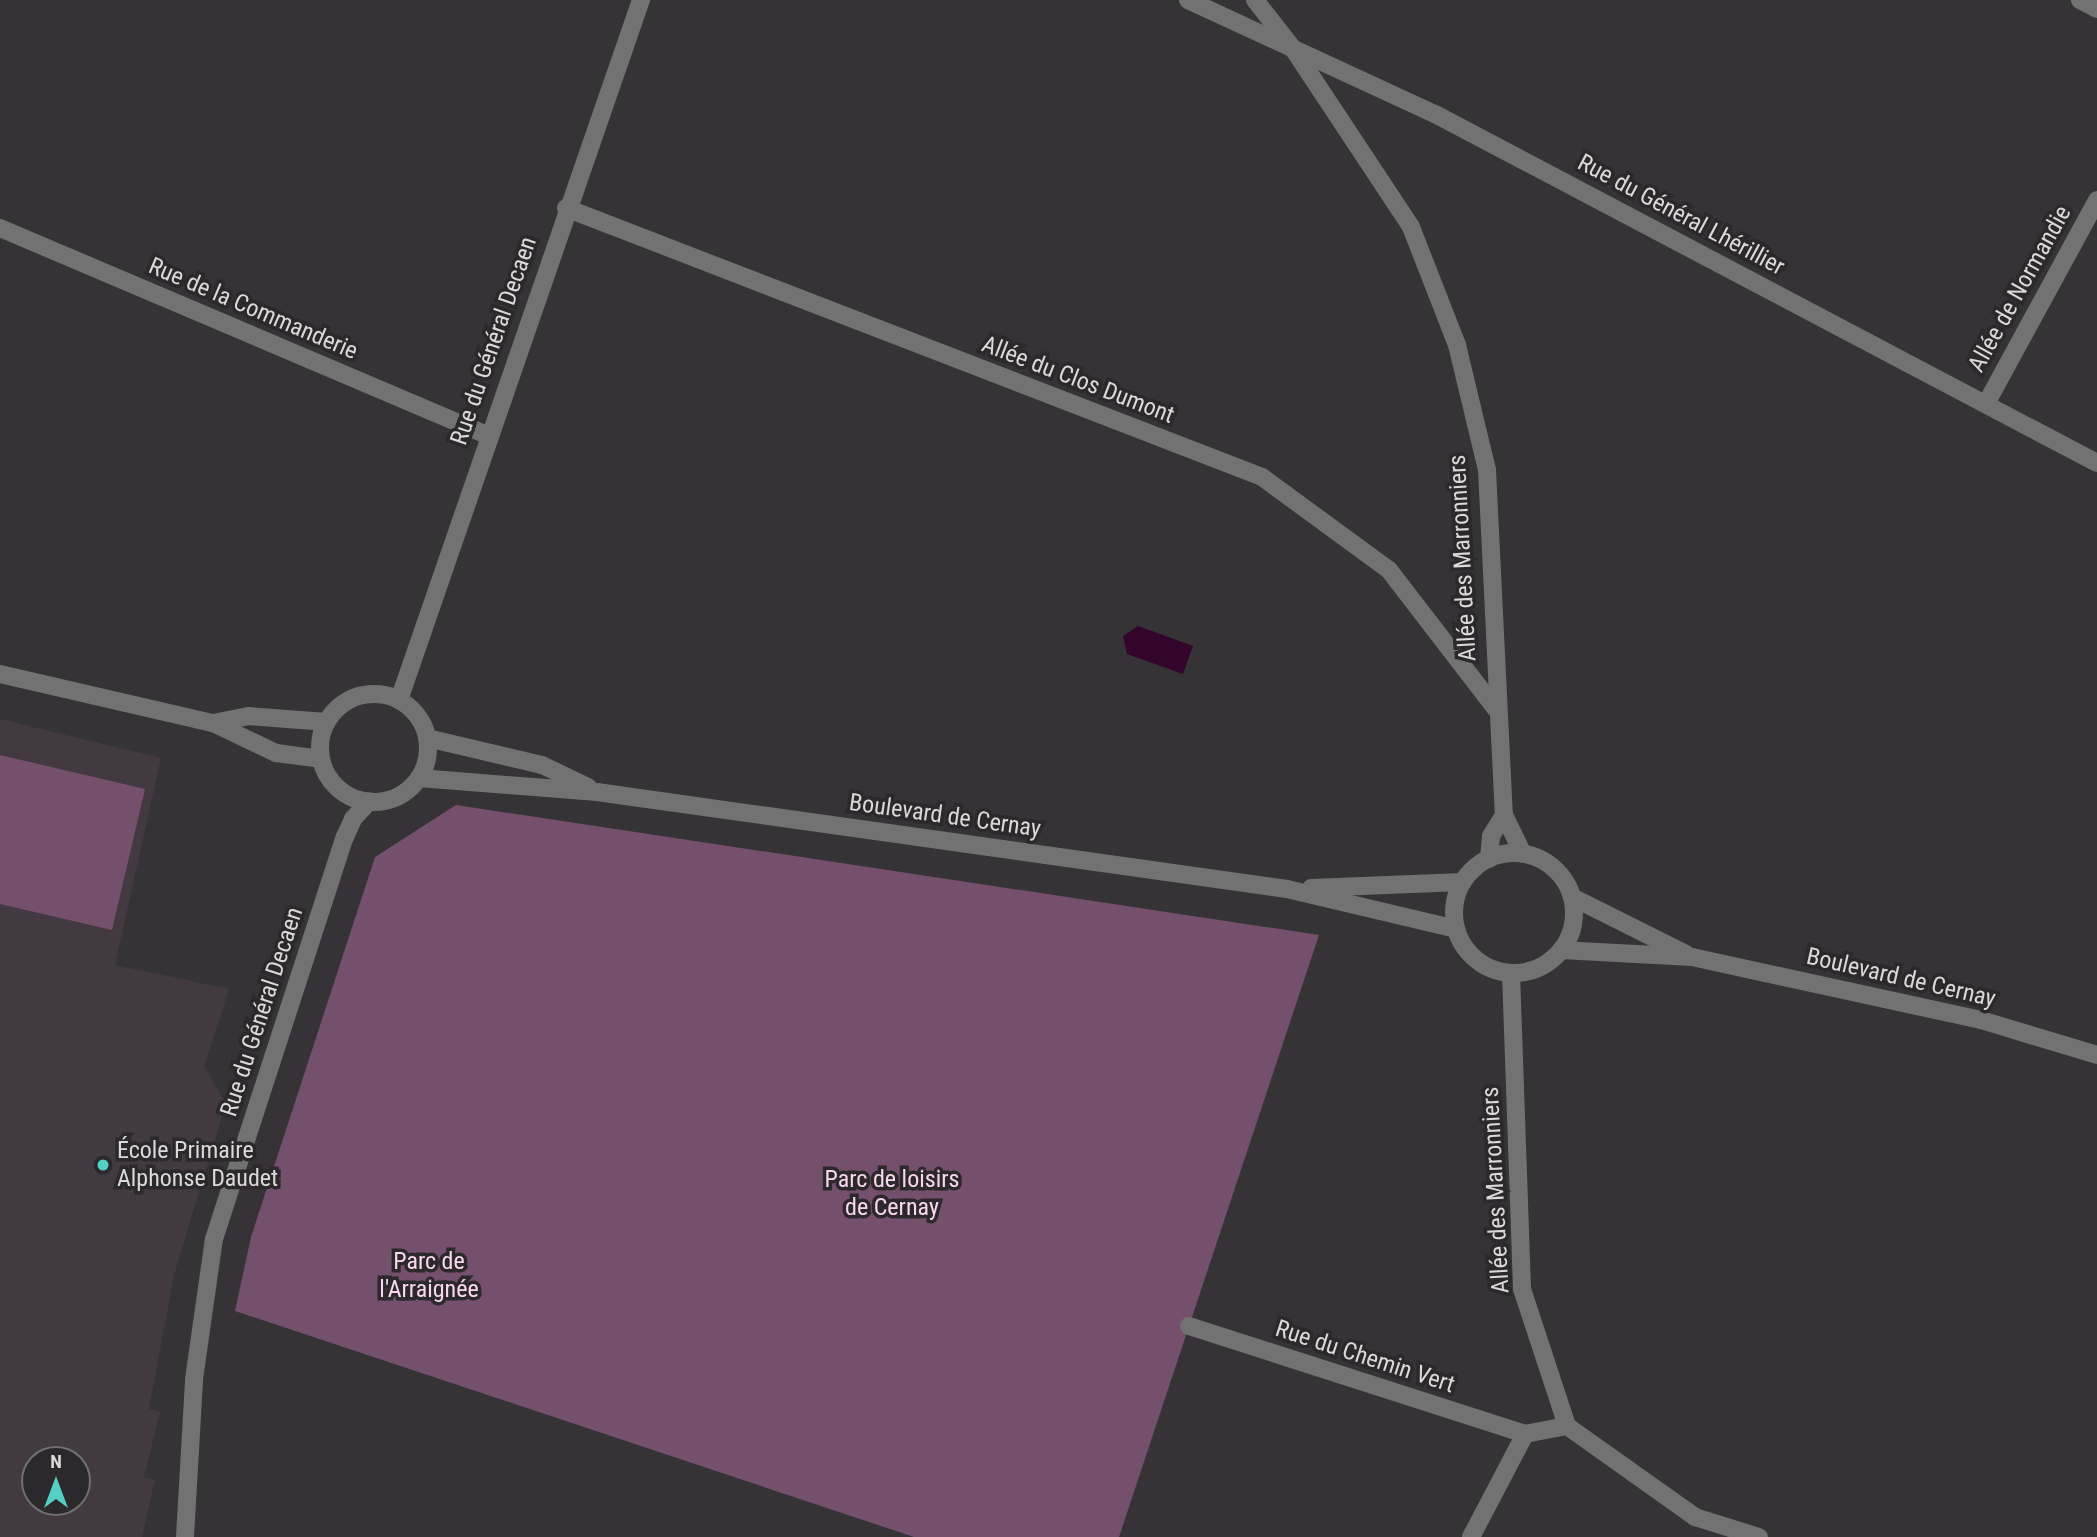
<!DOCTYPE html>
<meta charset="utf-8">
<style>
body{margin:0}
#map{position:relative;width:2097px;height:1537px;overflow:hidden;background:#353335;font-family:"Roboto Condensed",sans-serif}
div>[style]{position:absolute}
.built>*{inset:0;background:#423a40}
.green>*{inset:0;background:#75506c}
.water>*{inset:0;background:#33042c}
.minor>*{height:18px;margin:-9px;padding:0 9px;transform-origin:9px;border-radius:9px;background:#737273}
.minor>.ring{margin:-9px;padding:0;box-sizing:content-box;background:none;border:18px solid #737273;border-radius:50%}
.dots>*{width:19px;height:19px;translate:-50% -50%;box-sizing:border-box;border:4px solid #2b292b;border-radius:50%}
span{translate:-50% -50%;white-space:nowrap;text-align:center;line-height:1.15;-webkit-text-stroke:7px #2b292b;paint-order:stroke}
.street-label{font-size:24px;color:#dbd9da}
.poi-label{font-size:24px;color:#dbd9da}
.left{translate:0 -50%;text-align:left}
.park-label{font-size:24px;color:#f8d7ef}
.north{position:absolute;left:21px;top:1446px;width:70px;height:70px;box-sizing:border-box;background:#2b292b;border:2px solid #716f71;border-radius:50%;rotate:0deg;font-size:19px;font-weight:700;line-height:28px;text-align:center;color:#dbd9da}
.north::after{content:'';display:block;margin:auto;width:24px;height:32px;background:#55cec5;clip-path:polygon(50% 0,100% 100%,50% 72%,0 100%)}
</style>
<div id="map">
<div class="built">
<div style="clip-path:polygon(evenodd,0 719px,161px 758px,115px 965px,229px 989px,204px 1067px,226px 1103px,174px 1275px,149px 1409px,160px 1412px,144px 1477px,155px 1480px,142px 1537px,0 1537px,0 719px,35px 1460px,77px 1460px,77px 1502px,35px 1502px,35px 1460px)"></div>
</div>
<div class="green">
<div style="clip-path:polygon(0 755px,145px 789px,112px 930px,0 904px)"></div>
<div style="clip-path:polygon(456px 805px,1319px 935px,1119px 1537px,914px 1537px,235px 1311px,251px 1237px,375px 857px)"></div>
</div>
<div class="water">
<div style="clip-path:polygon(1138px 626px,1193px 646px,1183px 674px,1127px 654px,1123px 636px)"></div>
</div>
<div class="minor">
<div style="left:1188px;top:0;width:272px;rotate:24.8deg"></div>
<div style="left:1435px;top:114px;width:748px;rotate:27.8deg"></div>
<div style="left:1255px;top:0;width:63px;rotate:52deg"></div>
<div style="left:1294px;top:50px;width:212px;rotate:56.5deg"></div>
<div style="left:1411px;top:227px;width:127px;rotate:68.7deg"></div>
<div style="left:1457px;top:345px;width:129px;rotate:76.5deg"></div>
<div style="left:1487px;top:470px;width:345px;rotate:87.2deg"></div>
<div style="left:1504px;top:815px;width:43px;rotate:64deg"></div>
<div style="left:2080px;top:0;width:19px;rotate:28deg"></div>
<div style="left:566px;top:208px;width:746px;rotate:21.13deg"></div>
<div style="left:1262px;top:477px;width:157px;rotate:36.2deg"></div>
<div style="left:1389px;top:570px;width:175px;rotate:52.4deg"></div>
<div style="left:0;top:228px;width:529px;rotate:23.03deg"></div>
<div style="left:1987px;top:402px;width:230px;rotate:-61.4deg"></div>
<div style="left:0;top:674px;width:219px;rotate:13deg"></div>
<div style="left:213px;top:723px;width:70px;rotate:25.5deg"></div>
<div style="left:276px;top:753px;width:45px;rotate:7.6deg"></div>
<div class="ring" style="left:320px;top:694px;width:90px;height:90px"></div>
<div style="left:399px;top:700px;width:741px;rotate:-70.93deg"></div>
<div style="left:213px;top:723px;width:36px;rotate:-11deg"></div>
<div style="left:248px;top:716px;width:79px;rotate:4.3deg"></div>
<div style="left:427px;top:738px;width:118px;rotate:13.2deg"></div>
<div style="left:542px;top:765px;width:51px;rotate:25.6deg"></div>
<div style="left:419px;top:778px;width:179px;rotate:4.5deg"></div>
<div style="left:597px;top:792px;width:697px;rotate:8deg"></div>
<div style="left:1287px;top:889px;width:174px;rotate:13.3deg"></div>
<div class="ring" style="left:1454px;top:853px;width:102px;height:102px"></div>
<div style="left:1489px;top:859px;width:23px;rotate:-85deg"></div>
<div style="left:1491px;top:836px;width:25px;rotate:-58deg"></div>
<div style="left:1311px;top:888px;width:152px;rotate:-2.3deg"></div>
<div style="left:1572px;top:897px;width:127px;rotate:26.6deg"></div>
<div style="left:1561px;top:950px;width:131px;rotate:3.1deg"></div>
<div style="left:1692px;top:957px;width:296px;rotate:12.3deg"></div>
<div style="left:1981px;top:1020px;width:121px;rotate:16.8deg"></div>
<div style="left:1511px;top:973px;width:316px;rotate:88deg"></div>
<div style="left:1522px;top:1289px;width:144px;rotate:71.8deg"></div>
<div style="left:1567px;top:1426px;width:157px;rotate:35.4deg"></div>
<div style="left:1695px;top:1517px;width:67px;rotate:17.4deg"></div>
<div style="left:1189px;top:1326px;width:353px;rotate:17.8deg"></div>
<div style="left:185px;top:1537px;width:158px;rotate:-86.7deg"></div>
<div style="left:194px;top:1379px;width:141px;rotate:-81.9deg"></div>
<div style="left:214px;top:1239px;width:423px;rotate:-72deg"></div>
<div style="left:345px;top:837px;width:20px;rotate:-66deg"></div>
<div style="left:353px;top:819px;width:24px;rotate:-48deg"></div>
<div style="left:1471px;top:1537px;width:116px;rotate:-62.3deg"></div>
<div style="left:1525px;top:1434px;width:43px;rotate:-10.8deg"></div>
</div>
<div class="dots">
<div style="left:103px;top:1165px;background:#55cec5"></div>
</div>
<div class="street-label">
<span style="left:1681px;top:215px;rotate:28deg">Rue du Général Lhérillier</span>
<span style="left:2020px;top:289px;rotate:-61deg">Allée de Normandie</span>
<span style="left:253px;top:309px;rotate:23deg">Rue de la Commanderie</span>
<span style="left:494px;top:341px;rotate:-71deg">Rue du Général Decaen</span>
<span style="left:1078px;top:380px;rotate:21deg">Allée du Clos Dumont</span>
<span style="left:1463px;top:558px;rotate:-93deg">Allée des Marronniers</span>
<span style="left:945px;top:816px;rotate:8deg">Boulevard de Cernay</span>
<span style="left:1901px;top:978px;rotate:13deg">Boulevard de Cernay</span>
<span style="left:262px;top:1012px;rotate:-72deg">Rue du Général Decaen</span>
<span style="left:1496px;top:1190px;rotate:-93deg">Allée des Marronniers</span>
<span style="left:1365px;top:1357px;rotate:18deg">Rue du Chemin Vert</span>
</div>
<div class="poi-label">
<span class="left" style="left:117px;top:1165px">École Primaire<br>Alphonse Daudet</span>
</div>
<div class="park-label">
<span style="left:892px;top:1194px">Parc de loisirs<br>de Cernay</span>
<span style="left:429px;top:1276px">Parc de<br>l'Arraignée</span>
</div>
<div class="north">N</div>
</div>
